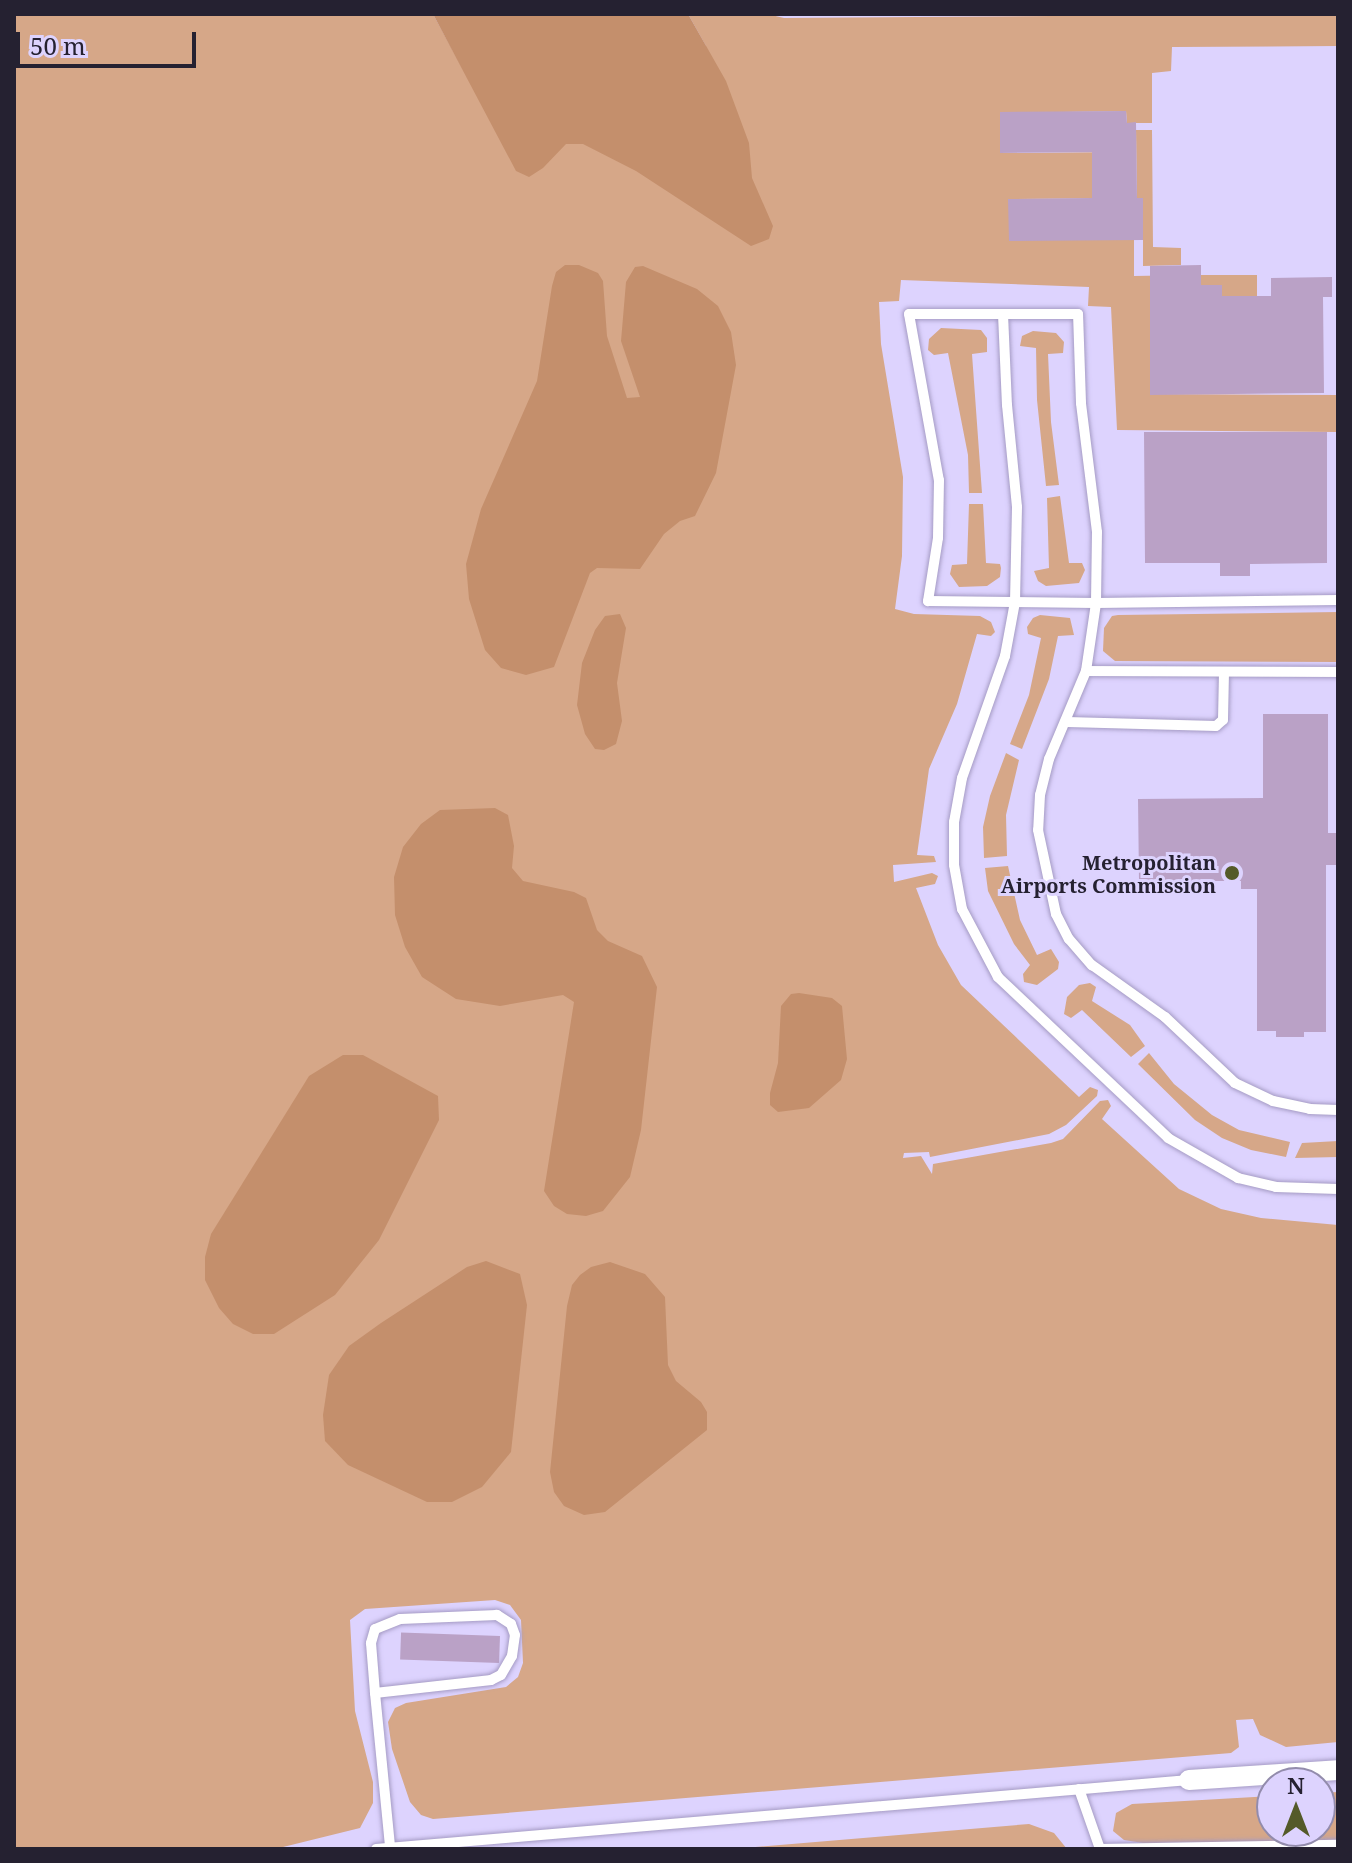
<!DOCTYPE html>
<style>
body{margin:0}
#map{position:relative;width:1352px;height:1863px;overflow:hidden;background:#ddd3fe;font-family:"Noto Serif",serif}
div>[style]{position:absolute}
.green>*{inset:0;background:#d6a788}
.forest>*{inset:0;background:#c48f6c}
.building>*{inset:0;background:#baa1c6;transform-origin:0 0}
.roads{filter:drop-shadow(0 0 2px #a59bc4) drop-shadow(0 0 2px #a59bc4)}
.service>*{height:10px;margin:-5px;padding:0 5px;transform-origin:5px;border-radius:5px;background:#fff}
.minor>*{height:20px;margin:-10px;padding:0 10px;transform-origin:10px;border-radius:10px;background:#fff}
.dots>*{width:22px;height:22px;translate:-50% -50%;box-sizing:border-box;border:4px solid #ddd3fe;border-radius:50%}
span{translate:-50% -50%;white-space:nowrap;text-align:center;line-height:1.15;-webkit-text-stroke:6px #ddd3fe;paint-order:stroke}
.poi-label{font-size:20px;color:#252131;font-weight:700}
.right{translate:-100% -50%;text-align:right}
.frame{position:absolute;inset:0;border:16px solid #252131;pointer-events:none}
.north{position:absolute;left:1256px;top:1767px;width:80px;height:80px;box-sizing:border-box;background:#ddd3fe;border:2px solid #938cac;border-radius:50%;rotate:0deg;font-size:22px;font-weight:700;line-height:32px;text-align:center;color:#252131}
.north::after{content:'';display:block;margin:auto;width:28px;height:36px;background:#545a29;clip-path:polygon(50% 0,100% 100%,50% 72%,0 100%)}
.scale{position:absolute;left:16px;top:32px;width:180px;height:36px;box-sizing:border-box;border:4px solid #252131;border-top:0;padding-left:10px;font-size:24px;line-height:28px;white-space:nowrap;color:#252131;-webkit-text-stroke:6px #ddd3fe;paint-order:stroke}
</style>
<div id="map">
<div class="green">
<div style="clip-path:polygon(14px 14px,433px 14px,472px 86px,706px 46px,688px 14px,767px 14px,784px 18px,1338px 14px,1338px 46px,1172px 47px,1171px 71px,1152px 73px,1152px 123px,1127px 123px,1126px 111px,1000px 113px,1001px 153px,1126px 152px,1126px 198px,1009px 199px,1009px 240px,1134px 240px,1134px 276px,1191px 275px,1150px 297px,1150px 332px,1189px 358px,1150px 359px,1150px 394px,1338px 395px,1338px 432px,1117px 430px,1111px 307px,1088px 306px,1089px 287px,901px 280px,899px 301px,879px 302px,881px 344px,903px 477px,902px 556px,895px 609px,914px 614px,980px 616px,991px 622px,995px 632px,991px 636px,977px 634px,957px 704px,929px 769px,917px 855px,934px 856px,936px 862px,893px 865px,894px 882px,932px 873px,938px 876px,935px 884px,916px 888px,938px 945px,961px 985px,1079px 1097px,1090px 1087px,1098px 1090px,1097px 1096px,1066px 1125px,1049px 1134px,930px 1157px,929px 1152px,904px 1153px,903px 1158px,921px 1156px,932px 1174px,933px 1164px,1051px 1143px,1063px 1139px,1100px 1101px,1108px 1100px,1111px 1106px,1102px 1119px,1179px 1189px,1221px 1209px,1261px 1218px,1338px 1225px,1338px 1742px,1286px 1747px,1260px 1735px,1253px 1719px,1236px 1720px,1239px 1747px,1231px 1753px,433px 1819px,421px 1815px,410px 1802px,392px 1749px,388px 1722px,395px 1708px,406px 1703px,506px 1687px,518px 1677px,523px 1663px,521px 1620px,510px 1605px,495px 1600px,365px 1609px,350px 1620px,355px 1711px,373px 1782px,373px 1803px,360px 1828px,275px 1849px,14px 1849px)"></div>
<div style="clip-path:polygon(1136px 130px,1152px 130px,1153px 247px,1181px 248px,1181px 265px,1143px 266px,1143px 198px,1137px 198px)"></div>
<div style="clip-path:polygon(1201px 275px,1257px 275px,1257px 296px,1222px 296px,1222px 285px,1201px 285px)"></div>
<div style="clip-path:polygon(941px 328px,981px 330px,987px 338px,987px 352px,972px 354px,982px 493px,969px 493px,968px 455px,948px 353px,934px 355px,928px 350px,929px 339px)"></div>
<div style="clip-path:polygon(1033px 331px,1056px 333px,1064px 342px,1063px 353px,1048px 354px,1051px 422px,1059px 485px,1046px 486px,1037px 400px,1036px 348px,1020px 346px,1022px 336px)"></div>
<div style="clip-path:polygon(1060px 496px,1069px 563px,1082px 563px,1085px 570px,1079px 583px,1046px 586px,1038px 581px,1034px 571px,1049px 568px,1047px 498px)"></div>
<div style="clip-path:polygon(969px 504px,983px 504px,986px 563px,1000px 564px,1001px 568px,1000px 577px,987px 586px,959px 587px,950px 574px,952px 565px,967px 564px)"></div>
<div style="clip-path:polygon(1338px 612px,1338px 662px,1115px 661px,1103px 651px,1104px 628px,1112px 616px,1118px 615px)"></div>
<div style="clip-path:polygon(1040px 615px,1070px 618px,1074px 635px,1058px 636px,1049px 679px,1022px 749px,1010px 744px,1029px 695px,1041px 638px,1028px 634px,1027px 627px,1033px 618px)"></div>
<div style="clip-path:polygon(1006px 753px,1019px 760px,1006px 815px,1007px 856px,984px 858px,983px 827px,990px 796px)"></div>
<div style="clip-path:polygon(1008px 866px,1020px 920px,1037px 955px,1051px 949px,1059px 962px,1058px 969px,1037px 985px,1024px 982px,1023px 974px,1030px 965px,1014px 944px,988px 891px,985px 868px)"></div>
<div style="clip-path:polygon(1090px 983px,1096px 987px,1092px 1001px,1130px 1025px,1145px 1046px,1131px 1057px,1082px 1010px,1071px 1018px,1064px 1014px,1067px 997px,1079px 985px)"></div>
<div style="clip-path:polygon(1149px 1053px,1174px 1084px,1212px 1115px,1239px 1130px,1290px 1142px,1286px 1157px,1251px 1150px,1222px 1138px,1195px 1120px,1138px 1064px)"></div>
<div style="clip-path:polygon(1338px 1141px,1338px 1157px,1295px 1158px,1302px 1143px)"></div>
<div style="clip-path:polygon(1338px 1792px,1338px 1841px,1143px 1843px,1124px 1840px,1113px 1831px,1116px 1813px,1132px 1804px,1272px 1796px,1272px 1831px,1320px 1831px,1320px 1793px)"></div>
<div style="clip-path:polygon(1029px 1824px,1054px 1833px,1067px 1849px,732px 1849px)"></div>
</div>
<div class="forest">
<div style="clip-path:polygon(433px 14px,688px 14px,726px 81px,749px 143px,752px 178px,773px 226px,769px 239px,751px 246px,636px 171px,583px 144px,566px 144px,543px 168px,529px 177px,516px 171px)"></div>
<div style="clip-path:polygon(565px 265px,579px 265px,598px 273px,603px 281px,607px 336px,627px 398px,640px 397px,621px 341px,626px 282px,635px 267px,643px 266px,697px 289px,718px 306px,731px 332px,736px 365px,716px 473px,695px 516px,680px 521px,664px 534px,640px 569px,597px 568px,590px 573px,554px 667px,526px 675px,501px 668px,485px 650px,469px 599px,466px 564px,481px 509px,537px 381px,552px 286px,556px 272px)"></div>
<div style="clip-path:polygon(620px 614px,626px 628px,617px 683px,622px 721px,616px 744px,604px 750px,595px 749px,585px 734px,577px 705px,582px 663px,595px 630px,605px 616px)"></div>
<div style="clip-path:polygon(495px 808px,508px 815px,514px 846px,512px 868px,523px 881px,574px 892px,586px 898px,597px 930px,608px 941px,642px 956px,657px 987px,641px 1130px,630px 1177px,603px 1211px,586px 1216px,567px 1214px,554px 1206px,544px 1191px,574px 1002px,563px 995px,500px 1006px,456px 999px,422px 977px,405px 947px,395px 915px,394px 877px,403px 847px,421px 824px,440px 810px)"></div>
<div style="clip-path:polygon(799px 993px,832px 998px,842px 1006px,847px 1059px,841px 1080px,809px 1108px,778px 1112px,770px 1105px,770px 1093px,778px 1063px,781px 1006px,791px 994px)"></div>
<div style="clip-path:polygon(343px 1055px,363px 1055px,438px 1096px,439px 1120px,379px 1240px,335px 1295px,274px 1334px,253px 1334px,233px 1324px,219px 1308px,205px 1280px,205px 1257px,211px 1234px,309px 1076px)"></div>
<div style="clip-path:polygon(486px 1261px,520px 1274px,527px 1305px,511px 1452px,482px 1487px,452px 1502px,427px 1502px,348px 1465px,325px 1441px,323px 1415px,329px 1375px,349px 1346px,381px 1323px,467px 1267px)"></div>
<div style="clip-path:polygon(610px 1262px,645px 1274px,665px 1297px,668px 1365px,676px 1381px,701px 1402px,707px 1412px,707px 1430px,605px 1512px,584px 1515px,564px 1506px,554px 1492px,550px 1472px,567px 1306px,572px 1285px,580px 1275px,591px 1267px)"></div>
</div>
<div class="building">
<div style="clip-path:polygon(1126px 111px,1127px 123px,1136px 122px,1137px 198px,1143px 198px,1143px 240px,1009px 241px,1008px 199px,1092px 198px,1092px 152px,1000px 153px,1000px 112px)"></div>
<div style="clip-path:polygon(1201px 265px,1201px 285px,1222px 285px,1222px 296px,1271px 296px,1271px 278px,1332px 277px,1332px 297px,1323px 297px,1324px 393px,1150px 395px,1150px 266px)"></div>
<div style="clip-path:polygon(1144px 432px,1327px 432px,1327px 563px,1250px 564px,1250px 576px,1220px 576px,1220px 563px,1145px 563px)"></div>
<div style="clip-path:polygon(1263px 714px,1328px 714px,1328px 833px,1338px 833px,1338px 865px,1326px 865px,1326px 1032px,1304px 1032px,1304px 1037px,1276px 1037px,1276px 1031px,1257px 1031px,1257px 889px,1241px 889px,1241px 881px,1139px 881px,1138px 799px,1263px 798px)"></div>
<div style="left:500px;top:1636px;width:27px;height:99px;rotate:92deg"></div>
</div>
<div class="roads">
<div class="service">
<div style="left:1003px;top:314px;width:91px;rotate:87.5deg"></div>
<div style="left:1007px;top:405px;width:102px;rotate:84.4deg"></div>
<div style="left:1017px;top:507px;width:95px;rotate:91.2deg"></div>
<div style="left:1015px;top:602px;width:55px;rotate:100.5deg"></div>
<div style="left:1005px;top:656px;width:129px;rotate:109.4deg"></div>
<div style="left:962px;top:778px;width:45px;rotate:100.3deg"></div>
<div style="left:954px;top:822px;width:43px;rotate:90deg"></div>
<div style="left:954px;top:865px;width:45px;rotate:79.7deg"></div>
<div style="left:962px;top:909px;width:77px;rotate:62.1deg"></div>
<div style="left:998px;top:977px;width:234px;rotate:43.4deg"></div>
<div style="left:1168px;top:1138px;width:81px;rotate:29.7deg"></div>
<div style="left:1238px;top:1178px;width:39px;rotate:13deg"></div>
<div style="left:1276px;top:1187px;width:62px;rotate:1.8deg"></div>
<div style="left:1086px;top:671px;width:69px;rotate:-81.6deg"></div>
<div style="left:1096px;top:603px;width:71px;rotate:-89.2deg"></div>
<div style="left:1097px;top:532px;width:130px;rotate:-97.1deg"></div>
<div style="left:1081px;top:403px;width:89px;rotate:-91.9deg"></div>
<div style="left:1078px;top:314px;width:169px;rotate:180deg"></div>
<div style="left:909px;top:314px;width:169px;rotate:79.8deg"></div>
<div style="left:939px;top:480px;width:58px;rotate:91deg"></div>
<div style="left:938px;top:538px;width:64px;rotate:99deg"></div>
<div style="left:928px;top:601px;width:168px;rotate:0.7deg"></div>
<div style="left:1096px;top:603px;width:242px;rotate:-0.7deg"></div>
<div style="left:1338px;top:672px;width:252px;rotate:-179.8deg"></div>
<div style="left:1086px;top:671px;width:95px;rotate:112.8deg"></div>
<div style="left:1049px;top:759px;width:37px;rotate:104deg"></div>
<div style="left:1040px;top:795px;width:35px;rotate:93deg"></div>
<div style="left:1038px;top:830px;width:86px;rotate:77.9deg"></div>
<div style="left:1056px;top:914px;width:28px;rotate:63deg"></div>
<div style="left:1069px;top:939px;width:35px;rotate:49deg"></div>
<div style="left:1092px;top:965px;width:90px;rotate:35.5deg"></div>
<div style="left:1165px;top:1017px;width:96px;rotate:43.3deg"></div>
<div style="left:1235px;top:1083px;width:42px;rotate:25.3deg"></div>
<div style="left:1273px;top:1101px;width:38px;rotate:12deg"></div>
<div style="left:1310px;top:1109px;width:28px;rotate:2deg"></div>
<div style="left:1067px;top:722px;width:149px;rotate:1.5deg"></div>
<div style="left:1216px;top:726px;width:9px;rotate:-41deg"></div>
<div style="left:1223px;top:720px;width:48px;rotate:-88.8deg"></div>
<div style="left:375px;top:1693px;width:117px;rotate:-6.4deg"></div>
<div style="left:491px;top:1680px;width:11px;rotate:-27deg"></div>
<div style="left:501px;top:1675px;width:22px;rotate:-60deg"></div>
<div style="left:512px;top:1656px;width:21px;rotate:-82deg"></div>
<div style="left:515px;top:1635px;width:12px;rotate:-110deg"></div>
<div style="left:511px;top:1624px;width:17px;rotate:-147deg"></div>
<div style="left:497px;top:1615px;width:97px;rotate:177.6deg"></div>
<div style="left:400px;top:1619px;width:27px;rotate:158deg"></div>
<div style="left:375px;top:1629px;width:15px;rotate:106deg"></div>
<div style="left:371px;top:1643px;width:50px;rotate:85.4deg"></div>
<div style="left:375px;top:1693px;width:155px;rotate:84.4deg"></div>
<div style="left:1079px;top:1789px;width:64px;rotate:70.7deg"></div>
<div style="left:376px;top:1849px;width:816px;rotate:-4.85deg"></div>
<div style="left:1100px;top:1849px;width:238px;rotate:-1deg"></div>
</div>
<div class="minor">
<div style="left:1189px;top:1780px;width:149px;rotate:-3.8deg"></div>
</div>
</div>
<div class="dots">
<div style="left:1232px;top:873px;background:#545a29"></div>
</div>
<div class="poi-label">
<span class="right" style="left:1216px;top:874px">Metropolitan<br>Airports Commission</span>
</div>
<div class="frame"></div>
<div class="north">N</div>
<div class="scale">50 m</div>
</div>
